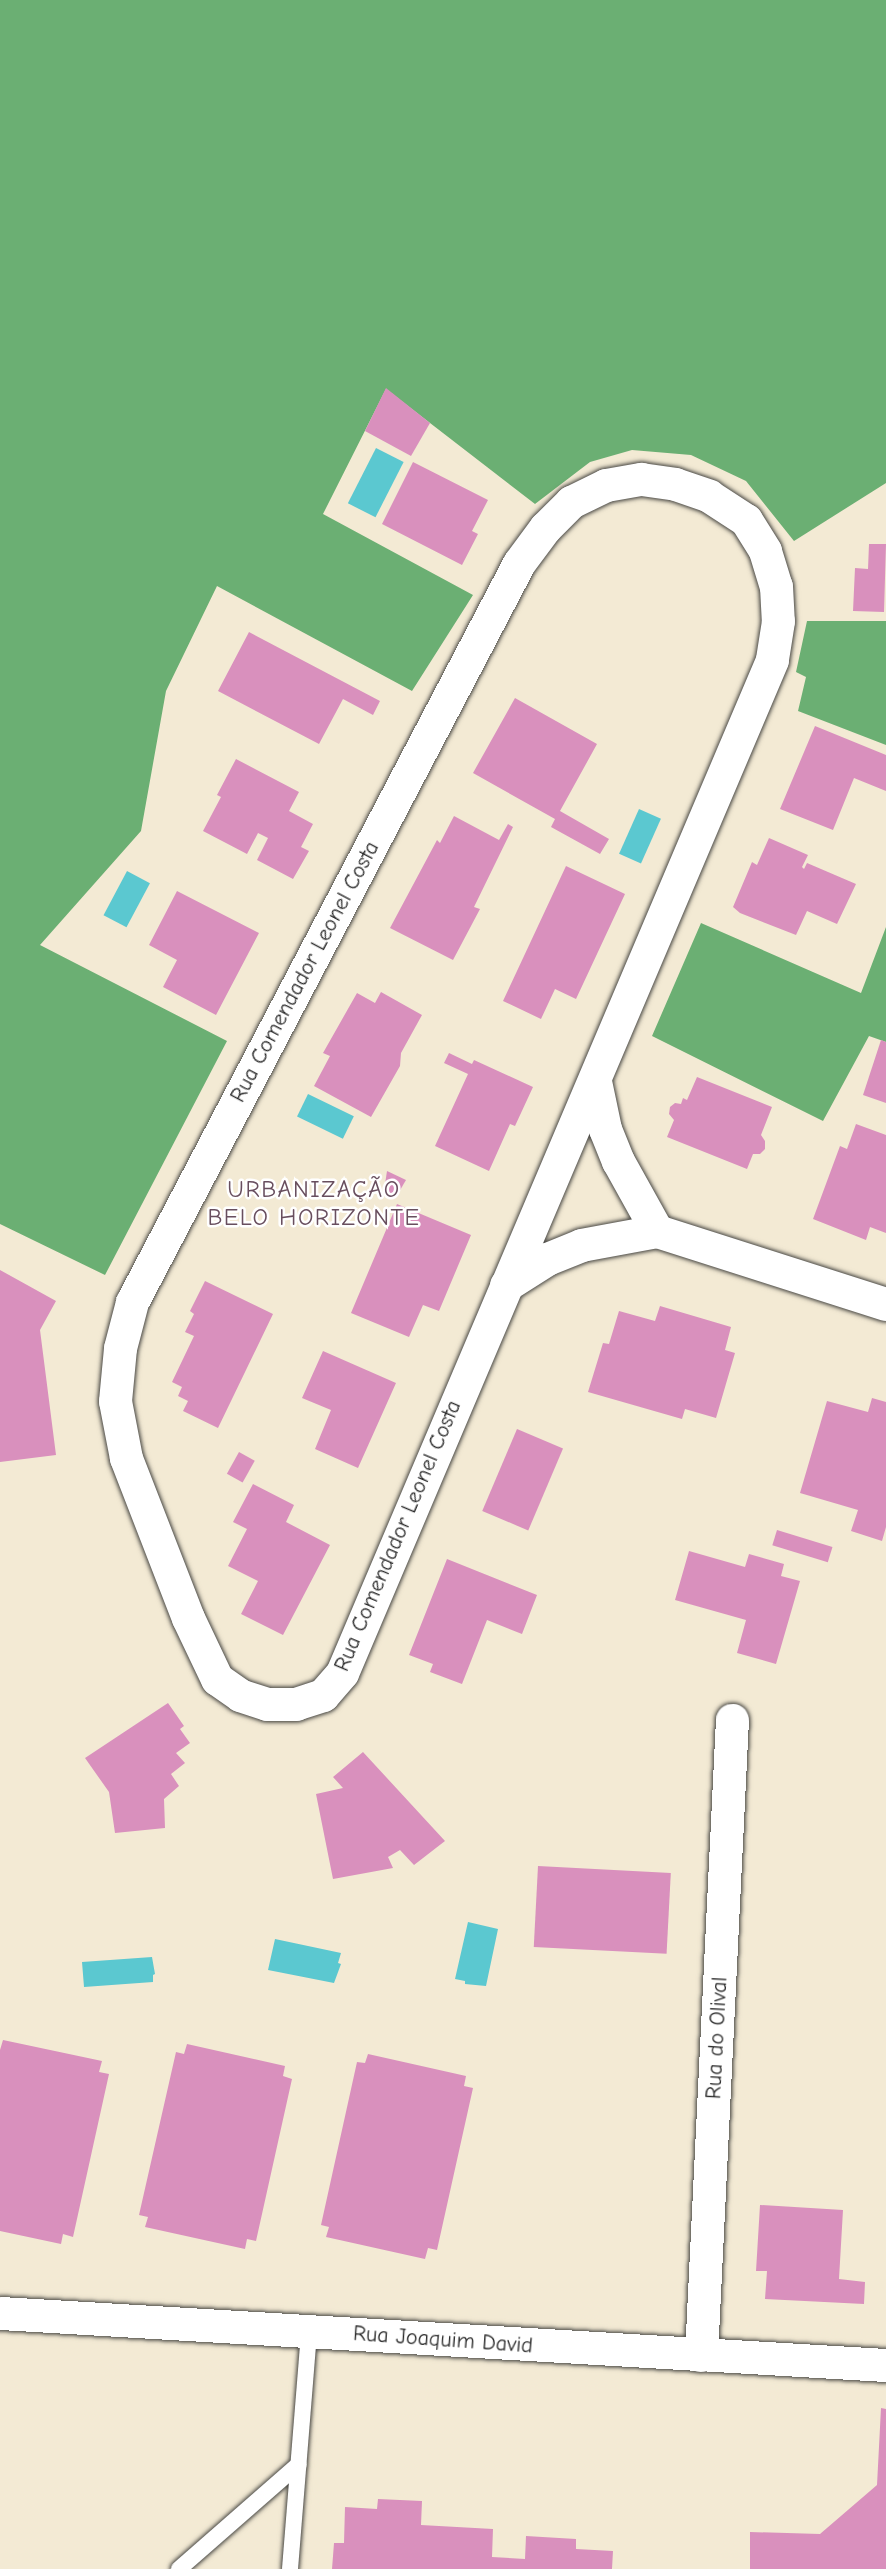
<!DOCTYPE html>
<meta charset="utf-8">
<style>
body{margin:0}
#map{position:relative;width:886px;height:2569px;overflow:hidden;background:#f3ead4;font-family:"Comic Neue",sans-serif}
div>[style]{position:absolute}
.forest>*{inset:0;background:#6baf73}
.water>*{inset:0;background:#5bc8d0;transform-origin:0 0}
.building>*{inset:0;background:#d990bd;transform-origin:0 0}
.roads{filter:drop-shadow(0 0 2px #494844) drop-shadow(0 0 2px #494844)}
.lane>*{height:16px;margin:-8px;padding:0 8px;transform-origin:8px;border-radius:8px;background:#fff}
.street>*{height:33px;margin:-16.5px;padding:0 16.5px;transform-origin:16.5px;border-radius:16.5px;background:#fff}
span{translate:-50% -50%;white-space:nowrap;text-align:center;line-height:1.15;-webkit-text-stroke:5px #fff;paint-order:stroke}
.street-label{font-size:22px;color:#2b2b2b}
.neighbourhood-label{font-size:24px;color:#684e5e;letter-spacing:1.5px}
</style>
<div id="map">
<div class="forest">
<div style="clip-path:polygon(0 0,886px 0,886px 483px,794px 541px,746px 481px,691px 455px,632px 450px,590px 462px,535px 504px,386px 389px,323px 514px,473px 595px,412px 691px,217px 586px,166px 691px,141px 831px,40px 945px,227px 1041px,105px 1275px,0 1224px)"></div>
<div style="clip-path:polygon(807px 621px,886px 621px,886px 745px,798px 711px,806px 677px,796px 672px)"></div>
<div style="clip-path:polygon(701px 923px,861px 993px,886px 927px,886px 1042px,869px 1036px,823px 1121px,652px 1036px)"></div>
</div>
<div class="water">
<div style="left:376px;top:448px;width:31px;height:62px;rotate:27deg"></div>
<div style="left:639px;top:809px;width:24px;height:49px;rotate:24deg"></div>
<div style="left:127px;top:871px;width:26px;height:50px;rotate:28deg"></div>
<div style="left:308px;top:1094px;width:51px;height:25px;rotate:26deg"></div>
<div style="clip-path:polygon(468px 1922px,498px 1929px,486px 1986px,465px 1984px,465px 1981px,455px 1979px)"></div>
<div style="clip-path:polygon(275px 1939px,341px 1953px,338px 1963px,341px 1964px,334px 1983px,268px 1970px)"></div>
<div style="clip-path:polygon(152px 1957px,155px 1974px,153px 1975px,153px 1982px,84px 1987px,82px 1962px)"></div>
</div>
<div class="building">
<div style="clip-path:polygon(386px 388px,430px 423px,411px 456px,365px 431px)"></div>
<div style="clip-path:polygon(413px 462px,488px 500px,472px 531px,478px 534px,462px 565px,382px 524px)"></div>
<div style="clip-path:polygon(869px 544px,886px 544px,884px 612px,853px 611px,855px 568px,868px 569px)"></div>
<div style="clip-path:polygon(249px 632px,380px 701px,373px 715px,343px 699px,319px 744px,218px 691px)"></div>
<div style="clip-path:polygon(515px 698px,597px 744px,560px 811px,609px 839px,600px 854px,551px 827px,555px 819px,473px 773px)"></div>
<div style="clip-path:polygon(815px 726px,886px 755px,886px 791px,854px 778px,833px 830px,780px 809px)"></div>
<div style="clip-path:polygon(236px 759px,299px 792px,289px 811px,313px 824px,301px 847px,309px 851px,293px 879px,257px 860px,268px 838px,258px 833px,247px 854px,203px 831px,221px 797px,217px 795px)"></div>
<div style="clip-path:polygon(454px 816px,499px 840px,508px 824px,513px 827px,474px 907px,480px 909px,453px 960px,390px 928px,437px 840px,440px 843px)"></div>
<div style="clip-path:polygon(769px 838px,808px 855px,802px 867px,804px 869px,807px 863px,856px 884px,837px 924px,807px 911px,796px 935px,740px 913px,733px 907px,752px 862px,757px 865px)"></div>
<div style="clip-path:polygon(566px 866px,625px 894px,576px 999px,555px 989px,541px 1019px,503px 1001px)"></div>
<div style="clip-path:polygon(177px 891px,259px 933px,216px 1015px,163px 987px,177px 960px,149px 945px)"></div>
<div style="clip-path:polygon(381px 992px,422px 1015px,401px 1053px,400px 1066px,371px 1117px,314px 1086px,330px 1056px,323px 1053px,357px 993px,375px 1003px)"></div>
<div style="clip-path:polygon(881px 1040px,886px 1042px,886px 1103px,863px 1095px)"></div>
<div style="clip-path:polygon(449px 1053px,472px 1064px,474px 1060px,533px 1087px,515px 1126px,510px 1124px,489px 1171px,435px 1146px,468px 1074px,444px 1063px)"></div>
<div style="clip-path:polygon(697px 1077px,772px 1107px,761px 1135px,765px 1141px,765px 1149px,760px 1154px,753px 1154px,747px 1169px,667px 1137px,674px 1120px,669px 1114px,670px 1107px,675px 1103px,681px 1104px,683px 1098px,687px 1100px)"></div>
<div style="clip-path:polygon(856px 1124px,886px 1135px,886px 1233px,870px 1227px,866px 1240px,813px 1219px,840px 1146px,847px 1149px)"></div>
<div style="clip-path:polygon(387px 1171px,406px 1180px,396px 1197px,384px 1191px)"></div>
<div style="clip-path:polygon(397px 1204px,471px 1235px,439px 1311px,423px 1305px,409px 1337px,351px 1313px)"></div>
<div style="clip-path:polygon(0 1270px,56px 1301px,40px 1330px,56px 1455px,0 1462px)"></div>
<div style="clip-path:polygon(205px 1281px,273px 1314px,218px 1428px,183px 1411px,188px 1401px,178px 1396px,182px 1387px,172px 1382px,194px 1336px,185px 1332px,194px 1314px,190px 1311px)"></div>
<div style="clip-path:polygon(660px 1306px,731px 1327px,725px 1350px,735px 1353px,716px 1418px,685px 1409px,682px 1419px,588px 1392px,603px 1343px,609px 1344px,619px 1311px,655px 1321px)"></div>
<div style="clip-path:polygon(323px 1351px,396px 1383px,358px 1468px,315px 1449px,331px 1410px,302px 1398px)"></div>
<div style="clip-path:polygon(872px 1398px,886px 1402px,886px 1527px,882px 1541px,851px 1531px,858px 1510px,800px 1493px,827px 1401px,868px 1412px)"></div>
<div style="left:517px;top:1429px;width:50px;height:89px;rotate:23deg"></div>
<div style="left:239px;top:1452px;width:18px;height:25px;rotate:29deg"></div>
<div style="clip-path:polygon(253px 1484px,294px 1505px,286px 1522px,330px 1545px,283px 1635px,241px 1614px,258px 1581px,228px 1566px,247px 1529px,233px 1522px)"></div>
<div style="left:777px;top:1530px;width:58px;height:16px;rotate:17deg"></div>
<div style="clip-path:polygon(689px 1551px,745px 1567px,749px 1554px,784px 1564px,781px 1576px,800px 1581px,776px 1664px,737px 1653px,746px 1620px,675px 1600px)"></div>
<div style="clip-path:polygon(447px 1559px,537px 1595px,522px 1634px,487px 1620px,462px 1684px,430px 1672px,433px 1664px,409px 1655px)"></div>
<div style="clip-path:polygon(168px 1703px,184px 1726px,180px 1729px,190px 1743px,176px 1753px,185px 1763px,171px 1774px,179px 1786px,164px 1799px,165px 1828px,115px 1833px,109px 1792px,85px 1758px)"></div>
<div style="clip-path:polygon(363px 1752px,445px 1841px,414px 1865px,400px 1850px,388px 1857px,393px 1868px,333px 1879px,316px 1794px,343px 1788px,333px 1777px)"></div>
<div style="left:538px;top:1866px;width:133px;height:81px;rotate:3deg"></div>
<div style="clip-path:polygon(3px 2040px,102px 2061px,99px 2072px,109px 2074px,73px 2237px,63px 2234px,61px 2244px,0 2231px,0 2050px)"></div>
<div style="clip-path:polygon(187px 2044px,285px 2066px,283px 2076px,292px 2079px,256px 2241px,247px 2239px,245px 2249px,145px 2227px,148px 2217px,139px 2215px,176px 2052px,184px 2054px)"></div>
<div style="clip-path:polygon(368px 2054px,466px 2076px,464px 2086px,473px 2088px,437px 2250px,428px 2248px,425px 2259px,326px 2237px,329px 2227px,321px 2225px,357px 2062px,365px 2063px)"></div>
<div style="clip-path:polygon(760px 2205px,843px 2210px,839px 2279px,865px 2282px,864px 2304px,765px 2299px,767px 2271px,756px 2271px)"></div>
<div style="clip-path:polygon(881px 2408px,886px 2409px,886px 2569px,750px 2569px,750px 2532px,820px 2534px,877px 2485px)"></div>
<div style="clip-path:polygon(378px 2499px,422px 2501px,421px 2525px,493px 2529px,492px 2557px,525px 2559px,526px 2536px,576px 2539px,576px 2549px,613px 2551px,612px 2569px,332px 2569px,334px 2543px,344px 2543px,345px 2507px,377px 2509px)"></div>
</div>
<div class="roads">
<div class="lane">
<div style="left:179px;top:2569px;width:159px;rotate:-41.2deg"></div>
<div style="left:290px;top:2569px;width:239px;rotate:-85.4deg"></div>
</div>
<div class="street">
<div style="left:641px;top:479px;width:34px;rotate:8deg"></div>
<div style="left:675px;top:484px;width:36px;rotate:19deg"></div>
<div style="left:709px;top:496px;width:44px;rotate:33deg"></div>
<div style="left:746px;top:520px;width:36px;rotate:58deg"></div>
<div style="left:765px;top:551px;width:37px;rotate:73deg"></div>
<div style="left:776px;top:586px;width:35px;rotate:87deg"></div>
<div style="left:778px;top:621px;width:39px;rotate:99deg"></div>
<div style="left:772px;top:660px;width:1100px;rotate:113deg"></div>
<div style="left:342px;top:1673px;width:29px;rotate:131deg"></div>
<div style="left:323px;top:1695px;width:28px;rotate:162deg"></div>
<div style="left:296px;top:1704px;width:29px;rotate:180deg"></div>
<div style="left:267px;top:1704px;width:28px;rotate:-162deg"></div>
<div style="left:240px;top:1695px;width:28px;rotate:-145deg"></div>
<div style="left:217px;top:1679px;width:68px;rotate:-115.4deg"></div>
<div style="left:188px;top:1618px;width:172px;rotate:-111.2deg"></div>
<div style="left:126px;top:1458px;width:58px;rotate:-100.9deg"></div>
<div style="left:115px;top:1401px;width:53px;rotate:-84.6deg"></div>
<div style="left:120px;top:1348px;width:48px;rotate:-75.4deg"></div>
<div style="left:132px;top:1302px;width:834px;rotate:-62.36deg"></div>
<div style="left:519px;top:563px;width:44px;rotate:-53.4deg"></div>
<div style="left:545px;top:528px;width:37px;rotate:-45deg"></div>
<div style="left:571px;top:502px;width:39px;rotate:-26deg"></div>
<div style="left:606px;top:485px;width:36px;rotate:-10deg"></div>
<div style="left:595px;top:1081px;width:49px;rotate:78.2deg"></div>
<div style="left:605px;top:1129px;width:35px;rotate:68deg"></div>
<div style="left:618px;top:1161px;width:80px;rotate:60.9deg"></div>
<div style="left:506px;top:1285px;width:49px;rotate:-32.4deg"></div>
<div style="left:547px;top:1259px;width:37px;rotate:-22deg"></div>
<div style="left:581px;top:1245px;width:77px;rotate:-10.4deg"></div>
<div style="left:657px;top:1231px;width:240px;rotate:17.7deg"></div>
<div style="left:0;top:2313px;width:888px;rotate:3.36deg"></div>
<div style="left:701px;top:2355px;width:636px;rotate:-87.21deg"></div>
</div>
</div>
<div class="street-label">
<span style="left:305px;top:972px;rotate:-62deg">Rua Comendador Leonel Costa</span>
<span style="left:398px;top:1536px;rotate:-67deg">Rua Comendador Leonel Costa</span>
<span style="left:717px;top:2038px;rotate:-87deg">Rua do Olival</span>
<span style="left:443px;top:2340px;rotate:4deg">Rua Joaquim David</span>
</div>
<div class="neighbourhood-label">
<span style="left:314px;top:1204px">URBANIZAÇÃO<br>BELO HORIZONTE</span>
</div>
</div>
